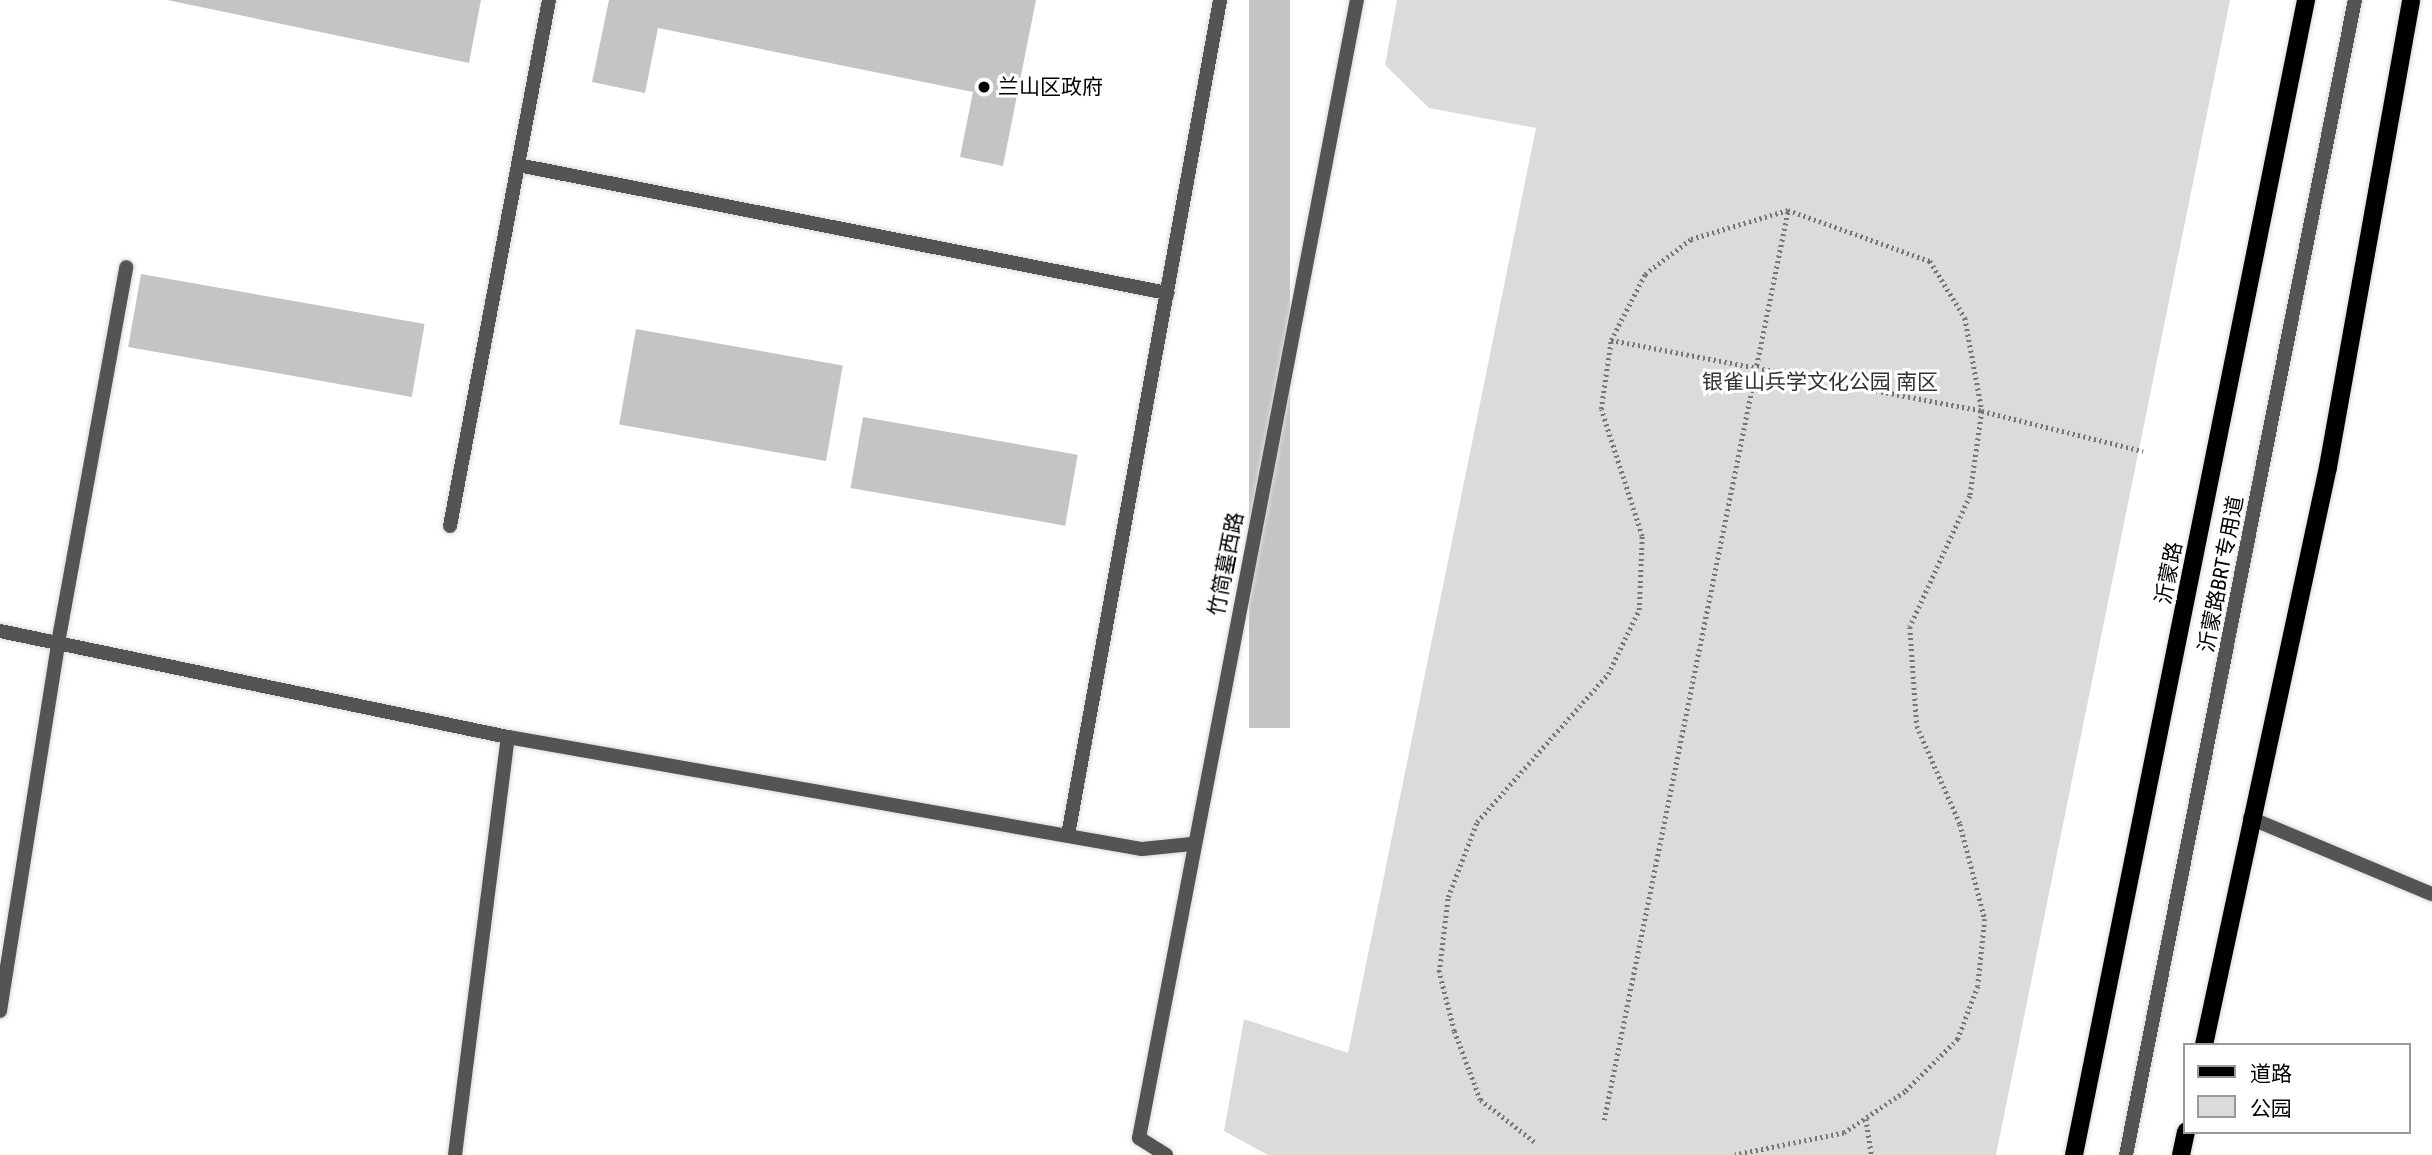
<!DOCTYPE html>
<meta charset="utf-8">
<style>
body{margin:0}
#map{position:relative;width:2432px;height:1155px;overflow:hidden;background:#fff;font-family:"Roboto Condensed","Noto Sans SC",sans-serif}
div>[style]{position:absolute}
.green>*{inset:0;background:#dbdbdb}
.building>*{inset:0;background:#c4c4c4;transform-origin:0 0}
.path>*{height:4.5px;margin-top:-2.25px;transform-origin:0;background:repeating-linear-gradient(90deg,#767676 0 2px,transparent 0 5.5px)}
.roads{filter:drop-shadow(0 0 2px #dbdbdb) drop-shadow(0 0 2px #dbdbdb)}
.service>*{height:14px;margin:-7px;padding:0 7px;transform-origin:7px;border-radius:7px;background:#545454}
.minor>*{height:14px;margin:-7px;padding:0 7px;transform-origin:7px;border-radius:7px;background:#545454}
.tertiary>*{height:14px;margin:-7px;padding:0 7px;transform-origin:7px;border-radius:7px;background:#545454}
.primary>*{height:18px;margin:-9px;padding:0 9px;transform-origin:9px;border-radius:9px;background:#000}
.dots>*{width:19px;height:19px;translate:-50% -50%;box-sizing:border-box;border:4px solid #fff;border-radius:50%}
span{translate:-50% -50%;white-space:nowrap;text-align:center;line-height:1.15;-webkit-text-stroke:6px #fff;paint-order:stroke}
.poi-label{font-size:21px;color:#000}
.left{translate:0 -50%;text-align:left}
.park-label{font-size:21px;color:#323232}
.street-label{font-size:21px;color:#000}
.legend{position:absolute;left:2183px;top:1043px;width:228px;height:91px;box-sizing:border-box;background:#fff;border:2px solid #999;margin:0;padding:9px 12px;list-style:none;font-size:21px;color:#000}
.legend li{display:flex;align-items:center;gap:14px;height:35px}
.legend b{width:35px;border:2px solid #999}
</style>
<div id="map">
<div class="green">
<div style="clip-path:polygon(1397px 0,2230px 0,1996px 1155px,1268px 1155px,1224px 1131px,1244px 1019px,1348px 1053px,1536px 128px,1429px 108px,1385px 65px)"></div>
</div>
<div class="building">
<div style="clip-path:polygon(167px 0,481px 0,469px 63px)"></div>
<div style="clip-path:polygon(609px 0,1036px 0,1003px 166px,960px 157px,973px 92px,658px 28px,645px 93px,592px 82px)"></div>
<div style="left:1249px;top:0;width:41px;height:728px"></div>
<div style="left:141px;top:274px;width:288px;height:74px;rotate:10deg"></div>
<div style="left:636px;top:329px;width:210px;height:97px;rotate:10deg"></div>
<div style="left:863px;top:417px;width:218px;height:72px;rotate:10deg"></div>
</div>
<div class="path">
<div style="left:1611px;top:340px;width:378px;rotate:10.8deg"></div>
<div style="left:1982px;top:411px;width:166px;rotate:14deg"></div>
<div style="left:1866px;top:1119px;width:36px;rotate:81deg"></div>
<div style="left:1604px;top:1120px;width:928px;rotate:-78.57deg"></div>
<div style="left:1534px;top:1142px;width:68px;rotate:-142.1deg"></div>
<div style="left:1480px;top:1100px;width:74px;rotate:-110.6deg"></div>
<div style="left:1454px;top:1031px;width:61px;rotate:-104.3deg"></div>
<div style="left:1439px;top:972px;width:76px;rotate:-83.2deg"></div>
<div style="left:1448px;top:897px;width:80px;rotate:-68.9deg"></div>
<div style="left:1477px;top:822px;width:198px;rotate:-48.5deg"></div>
<div style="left:1608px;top:674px;width:71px;rotate:-64.2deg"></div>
<div style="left:1639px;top:610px;width:74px;rotate:-87.7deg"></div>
<div style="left:1642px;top:536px;width:133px;rotate:-107.9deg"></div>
<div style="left:1601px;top:409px;width:70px;rotate:-81.8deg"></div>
<div style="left:1611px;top:340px;width:74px;rotate:-62.7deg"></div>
<div style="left:1645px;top:274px;width:58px;rotate:-37.3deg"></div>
<div style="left:1691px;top:239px;width:101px;rotate:-16.6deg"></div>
<div style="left:1788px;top:210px;width:151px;rotate:19.8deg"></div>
<div style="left:1930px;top:261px;width:67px;rotate:58.4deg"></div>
<div style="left:1965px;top:318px;width:95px;rotate:79.6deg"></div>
<div style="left:1982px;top:411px;width:86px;rotate:98deg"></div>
<div style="left:1970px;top:496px;width:144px;rotate:114.6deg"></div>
<div style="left:1910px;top:627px;width:99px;rotate:86deg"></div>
<div style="left:1917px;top:726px;width:107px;rotate:66.3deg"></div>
<div style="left:1960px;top:824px;width:98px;rotate:75.3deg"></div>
<div style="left:1985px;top:919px;width:67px;rotate:96deg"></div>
<div style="left:1978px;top:986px;width:57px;rotate:110.7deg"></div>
<div style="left:1958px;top:1039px;width:75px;rotate:135deg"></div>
<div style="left:1905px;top:1092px;width:73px;rotate:146.1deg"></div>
<div style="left:1844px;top:1133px;width:111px;rotate:168.6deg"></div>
</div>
<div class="roads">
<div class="service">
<div style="left:518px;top:165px;width:662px;rotate:11.16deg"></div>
<div style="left:450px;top:526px;width:535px;rotate:-79.34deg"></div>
<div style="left:58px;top:643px;width:382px;rotate:-79.7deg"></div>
<div style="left:1068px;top:835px;width:849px;rotate:-79.68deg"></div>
<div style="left:2126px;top:1155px;width:1177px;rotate:-78.79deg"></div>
</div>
<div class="minor">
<div style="left:0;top:631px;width:519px;rotate:11.79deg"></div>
<div style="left:508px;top:737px;width:644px;rotate:10.02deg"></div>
<div style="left:1142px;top:849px;width:50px;rotate:-5.7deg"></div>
<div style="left:2250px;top:818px;width:197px;rotate:22.7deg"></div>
<div style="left:0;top:1011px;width:373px;rotate:-81deg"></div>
<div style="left:1139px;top:1138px;width:1159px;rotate:-79.16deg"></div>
<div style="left:455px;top:1155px;width:421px;rotate:-82.8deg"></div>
</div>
<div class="tertiary">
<div style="left:1139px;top:1138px;width:32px;rotate:32deg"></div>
</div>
<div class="primary">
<div style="left:2204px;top:1045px;width:591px;rotate:-77.89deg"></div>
<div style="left:2328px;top:467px;width:474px;rotate:-79.9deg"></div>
<div style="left:2074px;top:1155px;width:1178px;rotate:-78.64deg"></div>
<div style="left:2181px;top:1155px;width:24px;rotate:-78deg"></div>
</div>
</div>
<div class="dots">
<div style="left:984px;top:87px;background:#000"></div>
</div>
<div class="poi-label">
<span class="left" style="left:998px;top:87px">兰山区政府</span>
</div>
<div class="park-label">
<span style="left:1820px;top:382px">银雀山兵学文化公园 南区</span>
</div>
<div class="street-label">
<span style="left:1226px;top:564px;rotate:-79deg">竹简墓西路</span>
<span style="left:2169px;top:573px;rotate:-79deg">沂蒙路</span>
<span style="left:2221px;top:574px;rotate:-79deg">沂蒙路BRT专用道</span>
</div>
<ul class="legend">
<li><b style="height:9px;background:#000"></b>道路</li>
<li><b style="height:19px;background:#dbdbdb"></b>公园</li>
</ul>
</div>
